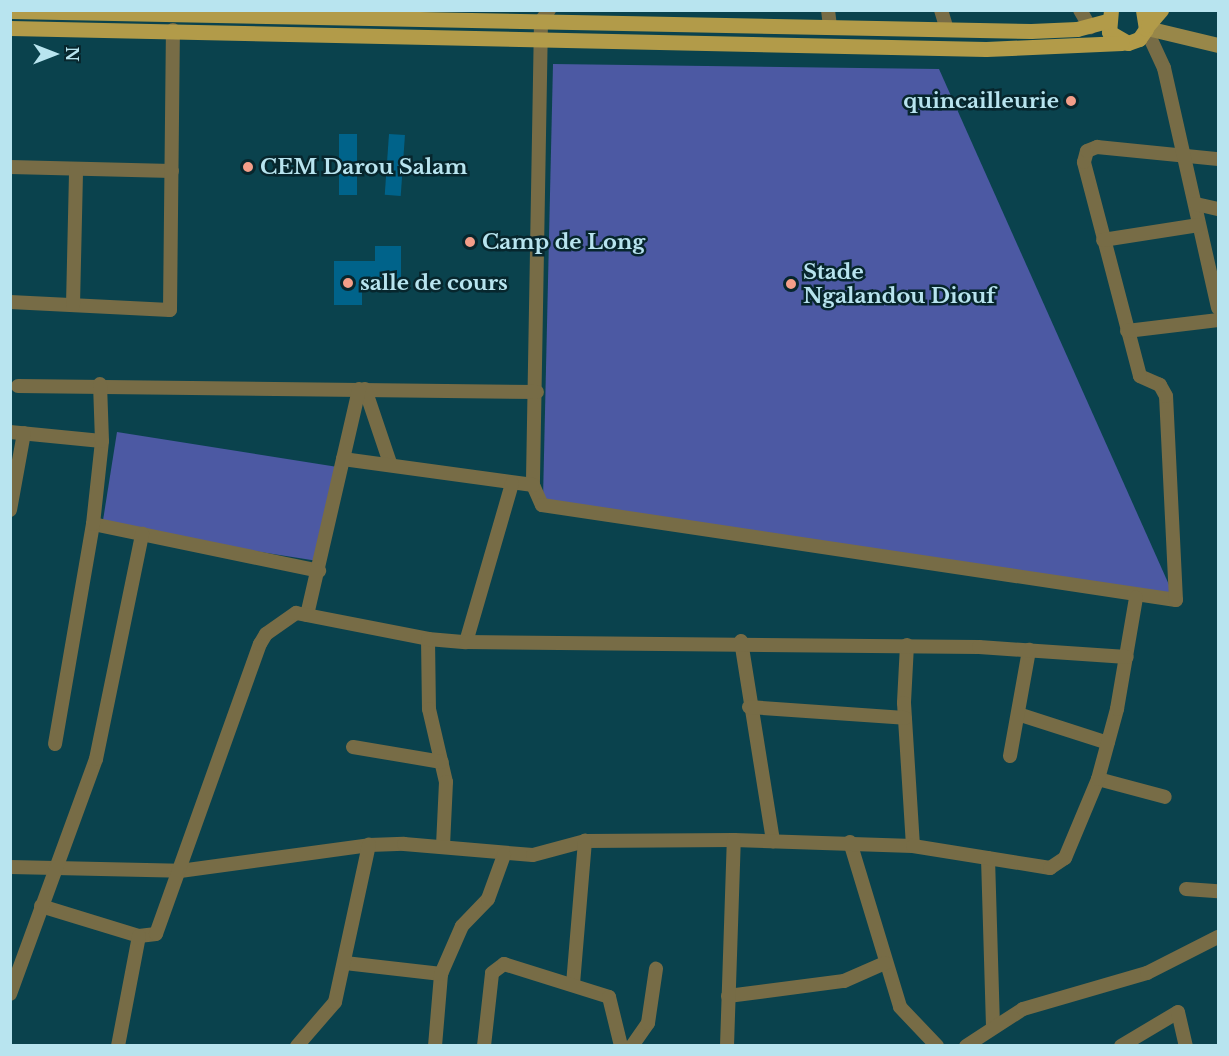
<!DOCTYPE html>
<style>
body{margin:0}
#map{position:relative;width:1229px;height:1056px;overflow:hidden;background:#0a424d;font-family:"Libre Baskerville",serif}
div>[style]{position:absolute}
.green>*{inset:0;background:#4c59a3;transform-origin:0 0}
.building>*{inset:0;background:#00638a;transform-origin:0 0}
.street>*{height:14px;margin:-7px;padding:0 7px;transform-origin:7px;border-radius:7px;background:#776c46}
.secondary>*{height:15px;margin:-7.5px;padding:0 7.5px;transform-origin:7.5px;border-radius:7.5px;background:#988749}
.primary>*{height:15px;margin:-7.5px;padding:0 7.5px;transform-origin:7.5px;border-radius:7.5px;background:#b29b49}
.dots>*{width:16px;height:16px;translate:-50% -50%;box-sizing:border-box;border:3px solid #07262d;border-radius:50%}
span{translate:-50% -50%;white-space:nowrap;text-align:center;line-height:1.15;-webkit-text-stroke:5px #07262d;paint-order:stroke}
.poi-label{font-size:21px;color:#b8e4ef;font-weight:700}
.right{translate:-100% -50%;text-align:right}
.left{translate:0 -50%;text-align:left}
.frame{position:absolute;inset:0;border:12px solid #b8e4ef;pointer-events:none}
.north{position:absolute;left:24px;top:24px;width:60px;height:60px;-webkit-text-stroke:4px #07262d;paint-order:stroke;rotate:90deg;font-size:16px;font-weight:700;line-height:24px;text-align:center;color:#b8e4ef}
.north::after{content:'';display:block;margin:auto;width:21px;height:27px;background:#b8e4ef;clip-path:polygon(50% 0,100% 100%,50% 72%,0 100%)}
</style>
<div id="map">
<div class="green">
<div style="clip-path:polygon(553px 64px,939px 69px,1174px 596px,543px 499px)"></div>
<div style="left:117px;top:432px;width:225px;height:96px;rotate:9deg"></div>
</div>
<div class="building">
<div style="left:339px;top:134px;width:18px;height:61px"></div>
<div style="left:389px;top:134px;width:16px;height:61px;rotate:4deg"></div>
<div style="clip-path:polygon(375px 246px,401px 246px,401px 289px,362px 289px,362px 305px,334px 305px,334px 261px,375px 261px)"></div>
</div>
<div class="street">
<div style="left:549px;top:10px;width:14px;rotate:126deg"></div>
<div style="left:541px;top:21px;width:464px;rotate:91deg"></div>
<div style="left:533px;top:485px;width:22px;rotate:66deg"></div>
<div style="left:542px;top:505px;width:641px;rotate:8.52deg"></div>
<div style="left:1176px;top:600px;width:204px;rotate:-92.8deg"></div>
<div style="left:1166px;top:396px;width:13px;rotate:-119deg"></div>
<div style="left:1160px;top:385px;width:22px;rotate:-156deg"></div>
<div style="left:1140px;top:376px;width:221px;rotate:-104.7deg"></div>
<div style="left:1084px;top:162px;width:11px;rotate:-75deg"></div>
<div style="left:1087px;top:151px;width:11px;rotate:-22deg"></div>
<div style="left:1097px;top:147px;width:122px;rotate:5.7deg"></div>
<div style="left:828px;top:10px;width:16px;rotate:83deg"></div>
<div style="left:941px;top:10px;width:21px;rotate:73deg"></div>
<div style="left:1080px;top:10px;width:20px;rotate:60deg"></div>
<div style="left:1146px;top:29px;width:43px;rotate:65.2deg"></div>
<div style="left:1164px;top:68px;width:246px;rotate:77.3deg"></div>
<div style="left:10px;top:167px;width:162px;rotate:1.4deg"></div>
<div style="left:1196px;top:204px;width:23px;rotate:13deg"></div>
<div style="left:1103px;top:240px;width:97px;rotate:-8.9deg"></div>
<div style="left:10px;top:302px;width:160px;rotate:2.9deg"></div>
<div style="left:170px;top:310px;width:280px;rotate:-89.4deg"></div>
<div style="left:73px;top:305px;width:136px;rotate:-88.7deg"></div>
<div style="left:1127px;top:331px;width:92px;rotate:-6.9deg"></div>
<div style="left:18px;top:386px;width:519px;rotate:0.66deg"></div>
<div style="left:365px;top:389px;width:78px;rotate:71.3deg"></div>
<div style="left:10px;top:432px;width:92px;rotate:5.6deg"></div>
<div style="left:343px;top:459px;width:192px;rotate:7.8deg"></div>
<div style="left:10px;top:510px;width:78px;rotate:-79.7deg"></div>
<div style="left:93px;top:524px;width:231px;rotate:11.7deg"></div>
<div style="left:307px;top:615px;width:232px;rotate:-77deg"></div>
<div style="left:428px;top:639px;width:70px;rotate:89.2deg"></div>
<div style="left:429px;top:709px;width:75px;rotate:76.9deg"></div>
<div style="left:446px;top:782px;width:64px;rotate:92.7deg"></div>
<div style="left:741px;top:641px;width:203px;rotate:80.9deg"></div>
<div style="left:466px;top:642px;width:165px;rotate:-73.8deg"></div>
<div style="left:907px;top:645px;width:58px;rotate:93deg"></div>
<div style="left:904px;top:703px;width:143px;rotate:86.4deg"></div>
<div style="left:749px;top:707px;width:156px;rotate:4deg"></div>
<div style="left:1021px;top:715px;width:91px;rotate:17.8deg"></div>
<div style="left:55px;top:744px;width:223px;rotate:-80.2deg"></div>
<div style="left:93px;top:524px;width:83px;rotate:-83.8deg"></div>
<div style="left:102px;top:441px;width:57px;rotate:-92deg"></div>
<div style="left:353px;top:747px;width:90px;rotate:9.6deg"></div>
<div style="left:1010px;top:756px;width:108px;rotate:-79.8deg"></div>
<div style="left:1098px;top:779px;width:69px;rotate:15deg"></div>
<div style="left:850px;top:842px;width:172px;rotate:73.1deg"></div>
<div style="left:900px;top:1007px;width:54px;rotate:46.5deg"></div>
<div style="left:988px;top:858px;width:169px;rotate:88.3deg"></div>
<div style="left:10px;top:867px;width:170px;rotate:1.3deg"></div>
<div style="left:180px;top:871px;width:191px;rotate:-7.8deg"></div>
<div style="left:369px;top:845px;width:35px;rotate:-2deg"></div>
<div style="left:404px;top:844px;width:129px;rotate:4.9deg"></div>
<div style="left:533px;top:855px;width:54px;rotate:-15.1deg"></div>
<div style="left:585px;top:841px;width:149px;rotate:-0.4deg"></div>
<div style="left:734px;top:840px;width:179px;rotate:1.9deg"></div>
<div style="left:913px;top:846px;width:139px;rotate:9.1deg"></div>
<div style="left:1050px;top:868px;width:18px;rotate:-34deg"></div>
<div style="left:1065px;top:858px;width:86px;rotate:-67.3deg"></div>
<div style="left:1098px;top:779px;width:73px;rotate:-74.8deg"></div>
<div style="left:1117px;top:709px;width:113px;rotate:-80.3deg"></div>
<div style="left:1186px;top:889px;width:32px;rotate:4deg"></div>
<div style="left:41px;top:906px;width:102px;rotate:17deg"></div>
<div style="left:139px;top:936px;width:17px;rotate:-7deg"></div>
<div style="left:156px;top:934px;width:308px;rotate:-70.3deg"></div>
<div style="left:260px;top:644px;width:12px;rotate:-59deg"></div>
<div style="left:266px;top:634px;width:37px;rotate:-35deg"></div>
<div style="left:296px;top:613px;width:135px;rotate:11.1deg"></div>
<div style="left:428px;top:639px;width:38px;rotate:5deg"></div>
<div style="left:466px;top:642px;width:513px;rotate:0.56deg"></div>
<div style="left:979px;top:647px;width:148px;rotate:3.9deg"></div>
<div style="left:345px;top:963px;width:97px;rotate:6.5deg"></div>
<div style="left:573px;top:984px;width:144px;rotate:-85.2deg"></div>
<div style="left:10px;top:994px;width:250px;rotate:-69.9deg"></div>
<div style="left:96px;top:759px;width:230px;rotate:-78.4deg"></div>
<div style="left:728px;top:996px;width:117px;rotate:-7.4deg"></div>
<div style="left:844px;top:981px;width:45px;rotate:-23.7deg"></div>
<div style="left:118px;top:1046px;width:112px;rotate:-79.2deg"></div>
<div style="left:297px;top:1046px;width:58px;rotate:-49.2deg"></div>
<div style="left:335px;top:1002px;width:161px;rotate:-77.8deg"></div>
<div style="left:435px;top:1046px;width:72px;rotate:-85.2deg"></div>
<div style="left:441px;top:974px;width:52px;rotate:-66.4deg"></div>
<div style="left:462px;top:926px;width:37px;rotate:-46deg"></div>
<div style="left:488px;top:899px;width:47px;rotate:-70deg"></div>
<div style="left:484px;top:1046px;width:73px;rotate:-83.7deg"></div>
<div style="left:492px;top:973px;width:15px;rotate:-37deg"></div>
<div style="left:504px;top:964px;width:110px;rotate:17.4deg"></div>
<div style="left:609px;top:997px;width:50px;rotate:76.2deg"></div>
<div style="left:632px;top:1046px;width:28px;rotate:-55deg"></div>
<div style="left:648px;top:1023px;width:55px;rotate:-81.6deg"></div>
<div style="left:727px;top:1046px;width:206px;rotate:-88.1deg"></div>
<div style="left:966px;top:1046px;width:68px;rotate:-33deg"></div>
<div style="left:1023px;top:1009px;width:129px;rotate:-16.2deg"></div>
<div style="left:1147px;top:973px;width:80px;rotate:-26.9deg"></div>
<div style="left:1121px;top:1046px;width:66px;rotate:-30.8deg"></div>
<div style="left:1178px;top:1012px;width:35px;rotate:77deg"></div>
</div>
<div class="secondary">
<div style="left:1147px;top:28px;width:73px;rotate:13.5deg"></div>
</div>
<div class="primary">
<div style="left:1111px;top:10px;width:22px;rotate:95deg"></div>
<div style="left:1109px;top:32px;width:22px;rotate:30deg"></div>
<div style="left:1128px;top:43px;width:12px;rotate:-20deg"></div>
<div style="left:1139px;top:39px;width:12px;rotate:-55deg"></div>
<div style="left:1146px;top:29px;width:19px;rotate:-99deg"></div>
<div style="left:10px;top:11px;width:1021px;rotate:1.12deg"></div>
<div style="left:1031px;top:31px;width:46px;rotate:-2.5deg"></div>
<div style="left:1077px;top:29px;width:31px;rotate:-15deg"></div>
<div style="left:1148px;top:25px;width:20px;rotate:-49deg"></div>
<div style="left:10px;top:28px;width:976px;rotate:1.23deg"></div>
<div style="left:986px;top:49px;width:136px;rotate:-2.5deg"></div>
</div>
<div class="dots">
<div style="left:1071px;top:101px;background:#f49e89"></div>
<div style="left:248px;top:167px;background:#f49e89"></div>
<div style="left:470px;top:242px;background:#f49e89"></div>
<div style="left:348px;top:283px;background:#f49e89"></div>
<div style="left:791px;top:284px;background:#f49e89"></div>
</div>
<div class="poi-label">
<span class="right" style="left:1059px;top:101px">quincailleurie</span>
<span class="left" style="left:260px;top:167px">CEM Darou Salam</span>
<span class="left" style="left:482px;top:242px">Camp de Long</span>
<span class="left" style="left:803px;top:284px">Stade<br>Ngalandou Diouf</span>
<span class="left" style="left:360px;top:283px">salle de cours</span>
</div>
<div class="frame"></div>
<div class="north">N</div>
</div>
